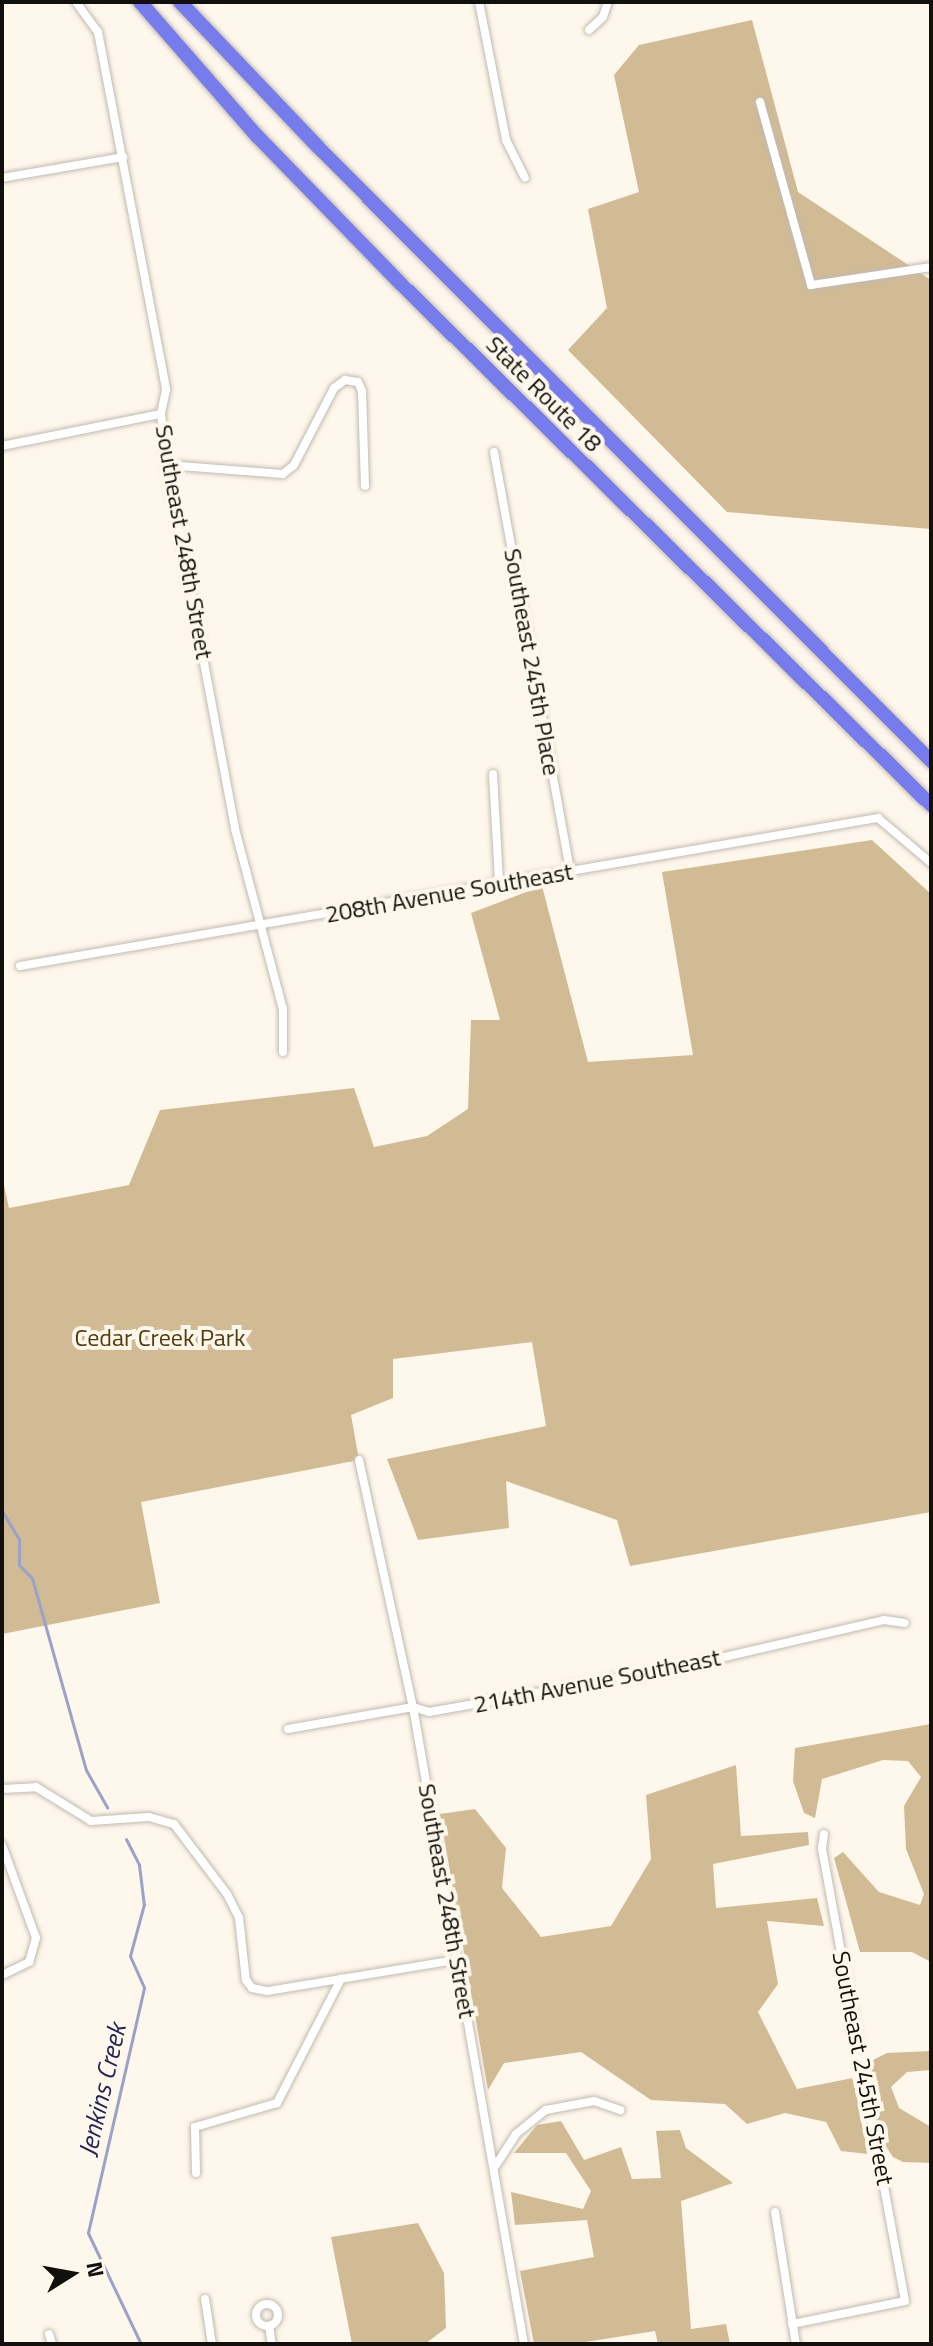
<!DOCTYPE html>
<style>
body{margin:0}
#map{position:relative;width:933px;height:2346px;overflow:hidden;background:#fef7eb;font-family:"Titillium Web",sans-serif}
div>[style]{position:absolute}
.forest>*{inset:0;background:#d1bb95}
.stream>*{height:3px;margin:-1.5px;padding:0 1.5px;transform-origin:1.5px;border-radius:1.5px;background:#9ca1c8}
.roads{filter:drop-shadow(0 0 2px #c1baaf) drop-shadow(0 0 2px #c1baaf)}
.minor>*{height:8px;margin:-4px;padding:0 4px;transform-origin:4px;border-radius:4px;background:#fff}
.minor>.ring{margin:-4px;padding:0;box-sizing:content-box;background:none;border:8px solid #fff;border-radius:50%}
.motorway>*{height:14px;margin:-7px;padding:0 7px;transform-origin:7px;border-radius:7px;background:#777ced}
span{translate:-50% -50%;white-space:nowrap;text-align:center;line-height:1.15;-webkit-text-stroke:8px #fef7eb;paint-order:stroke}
.street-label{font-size:24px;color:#12100c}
.park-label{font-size:24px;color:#523b0b}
.water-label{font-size:26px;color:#252657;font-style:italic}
.frame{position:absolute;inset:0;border:4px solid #12100c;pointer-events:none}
.north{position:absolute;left:32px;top:2234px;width:80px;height:80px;-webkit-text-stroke:6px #fef7eb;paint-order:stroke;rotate:79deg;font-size:22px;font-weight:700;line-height:32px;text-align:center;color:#12100c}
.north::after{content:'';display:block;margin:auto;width:28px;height:36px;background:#12100c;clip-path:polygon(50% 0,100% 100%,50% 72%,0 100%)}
</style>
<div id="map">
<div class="forest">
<div style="clip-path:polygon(752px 20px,798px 192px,931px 280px,931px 529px,727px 512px,568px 350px,607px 308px,588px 209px,639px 192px,614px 75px,639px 45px)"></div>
<div style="clip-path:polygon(872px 840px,931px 894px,931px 1512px,630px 1566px,617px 1520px,506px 1481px,509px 1528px,418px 1540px,387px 1459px,546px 1426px,532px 1342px,393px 1359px,393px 1398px,351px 1415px,359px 1460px,141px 1502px,160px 1603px,2px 1634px,2px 1176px,9px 1208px,129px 1185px,160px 1110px,354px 1088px,374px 1147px,427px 1136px,468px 1109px,471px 1020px,500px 1020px,471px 913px,542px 886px,588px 1062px,693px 1055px,662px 872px)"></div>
<div style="clip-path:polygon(931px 1724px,931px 1962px,912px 1952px,860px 1952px,834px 1858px,843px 1852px,879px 1892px,920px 1905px,924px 1894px,906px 1849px,904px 1806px,921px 1777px,908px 1761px,883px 1760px,822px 1779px,815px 1818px,804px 1813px,793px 1781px,795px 1748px)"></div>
<div style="clip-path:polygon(736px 1765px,741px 1836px,808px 1832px,809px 1845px,713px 1864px,716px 1908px,817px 1898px,824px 1926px,767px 1921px,778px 1984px,758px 2012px,797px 2089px,853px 2078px,868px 2154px,841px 2151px,826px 2122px,785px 2113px,747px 2124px,725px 2104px,651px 2100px,581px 2052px,504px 2063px,488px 2090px,440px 1814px,475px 1809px,506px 1848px,502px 1888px,541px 1937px,611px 1926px,651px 1859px,646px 1795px)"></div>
<div style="clip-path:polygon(931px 2051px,931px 2070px,907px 2072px,891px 2087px,899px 2108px,931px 2127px,931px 2163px,903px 2162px,893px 2157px,881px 2139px,867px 2063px,887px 2053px)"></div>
<div style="clip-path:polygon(561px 2121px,584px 2160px,621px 2147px,632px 2179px,661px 2178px,656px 2131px,680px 2130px,686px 2148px,733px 2183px,681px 2201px,691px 2329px,726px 2324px,730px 2344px,658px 2344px,655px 2331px,573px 2344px,534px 2344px,520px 2271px,594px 2257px,587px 2220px,515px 2225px,511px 2192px,583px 2209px,591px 2191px,566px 2153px,514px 2153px,537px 2125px)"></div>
<div style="clip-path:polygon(418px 2223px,444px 2273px,446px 2328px,425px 2344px,352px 2344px,331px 2237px)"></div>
</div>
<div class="stream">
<div style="left:2px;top:1511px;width:33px;rotate:59deg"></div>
<div style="left:19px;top:1539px;width:26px;rotate:90deg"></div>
<div style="left:19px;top:1565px;width:18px;rotate:45deg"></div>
<div style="left:32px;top:1578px;width:199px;rotate:74.3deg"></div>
<div style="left:86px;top:1770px;width:43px;rotate:60.4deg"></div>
<div style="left:126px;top:1839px;width:29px;rotate:63deg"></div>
<div style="left:139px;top:1865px;width:39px;rotate:83deg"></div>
<div style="left:144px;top:1904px;width:54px;rotate:105.1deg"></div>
<div style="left:130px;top:1956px;width:35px;rotate:66deg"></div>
<div style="left:144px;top:1988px;width:251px;rotate:102.9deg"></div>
<div style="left:88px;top:2233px;width:123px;rotate:64.5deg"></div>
</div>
<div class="roads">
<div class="minor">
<div style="left:76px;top:2px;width:37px;rotate:54deg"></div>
<div style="left:98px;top:32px;width:364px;rotate:79.2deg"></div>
<div style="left:166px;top:390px;width:25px;rotate:102deg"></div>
<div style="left:161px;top:414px;width:51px;rotate:83.3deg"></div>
<div style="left:167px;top:465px;width:370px;rotate:79.4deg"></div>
<div style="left:235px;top:829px;width:186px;rotate:75.1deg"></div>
<div style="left:283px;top:1009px;width:43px;rotate:90deg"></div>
<div style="left:479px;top:2px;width:141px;rotate:78.9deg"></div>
<div style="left:506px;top:140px;width:42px;rotate:63.4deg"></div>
<div style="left:589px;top:30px;width:19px;rotate:-43deg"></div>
<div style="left:603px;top:17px;width:16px;rotate:-72deg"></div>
<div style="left:760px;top:102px;width:190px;rotate:74.4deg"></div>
<div style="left:811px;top:285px;width:121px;rotate:-8.5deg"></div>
<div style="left:2px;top:178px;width:123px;rotate:-9.8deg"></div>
<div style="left:2px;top:446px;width:162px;rotate:-11.4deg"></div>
<div style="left:494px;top:452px;width:426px;rotate:79.7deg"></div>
<div style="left:167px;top:465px;width:116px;rotate:4.4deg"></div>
<div style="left:283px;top:474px;width:14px;rotate:-39deg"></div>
<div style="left:294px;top:465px;width:87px;rotate:-62.5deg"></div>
<div style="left:334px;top:388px;width:14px;rotate:-36deg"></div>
<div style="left:345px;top:380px;width:13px;rotate:9deg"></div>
<div style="left:358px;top:382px;width:10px;rotate:66deg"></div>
<div style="left:362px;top:391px;width:95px;rotate:88.2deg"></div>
<div style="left:493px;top:774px;width:109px;rotate:86.8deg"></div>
<div style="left:20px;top:966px;width:871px;rotate:-9.79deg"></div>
<div style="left:878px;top:818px;width:70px;rotate:40.3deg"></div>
<div style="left:359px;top:1460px;width:253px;rotate:77.7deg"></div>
<div style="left:413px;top:1707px;width:647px;rotate:80.12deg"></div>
<div style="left:288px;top:1729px;width:127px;rotate:-10deg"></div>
<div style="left:413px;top:1707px;width:17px;rotate:17deg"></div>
<div style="left:429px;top:1712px;width:256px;rotate:-10.1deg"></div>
<div style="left:681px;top:1667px;width:208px;rotate:-13deg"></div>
<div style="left:884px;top:1620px;width:21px;rotate:8deg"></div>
<div style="left:2px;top:1789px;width:34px;rotate:-3deg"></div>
<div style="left:36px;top:1787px;width:65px;rotate:31.7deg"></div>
<div style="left:91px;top:1821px;width:58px;rotate:-3.9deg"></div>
<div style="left:149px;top:1817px;width:26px;rotate:16deg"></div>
<div style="left:174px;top:1824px;width:88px;rotate:52.9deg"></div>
<div style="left:227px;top:1894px;width:27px;rotate:63deg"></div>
<div style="left:239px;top:1918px;width:62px;rotate:83.6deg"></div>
<div style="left:246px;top:1980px;width:10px;rotate:53deg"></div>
<div style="left:252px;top:1988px;width:16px;rotate:11deg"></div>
<div style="left:268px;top:1991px;width:191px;rotate:-9.4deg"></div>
<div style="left:2px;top:1845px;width:99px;rotate:69.9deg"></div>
<div style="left:36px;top:1938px;width:25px;rotate:106deg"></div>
<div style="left:29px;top:1962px;width:30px;rotate:154deg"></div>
<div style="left:496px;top:2165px;width:37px;rotate:-57deg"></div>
<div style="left:516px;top:2134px;width:38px;rotate:-39deg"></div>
<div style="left:546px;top:2110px;width:49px;rotate:-10.6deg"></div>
<div style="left:594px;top:2101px;width:28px;rotate:19deg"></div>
<div style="left:196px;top:2173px;width:46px;rotate:-91.2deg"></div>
<div style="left:195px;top:2127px;width:85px;rotate:-16.3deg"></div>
<div style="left:277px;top:2103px;width:140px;rotate:-62.7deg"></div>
<div style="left:775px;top:2212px;width:134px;rotate:81deg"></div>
<div style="left:205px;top:2299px;width:46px;rotate:81.2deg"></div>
<div class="ring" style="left:256px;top:2304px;width:14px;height:14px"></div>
<div style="left:792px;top:2324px;width:115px;rotate:-11.5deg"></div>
<div style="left:905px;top:2301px;width:461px;rotate:-100.4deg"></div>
<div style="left:822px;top:1848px;width:14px;rotate:-82deg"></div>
<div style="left:269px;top:2326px;width:18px;rotate:81deg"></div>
<div style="left:49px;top:2334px;width:10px;rotate:73deg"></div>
</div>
<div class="motorway">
<div style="left:140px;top:2px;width:178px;rotate:48.9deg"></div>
<div style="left:257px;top:136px;width:206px;rotate:45.8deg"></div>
<div style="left:401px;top:284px;width:743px;rotate:44.51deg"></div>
<div style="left:180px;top:2px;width:200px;rotate:46.4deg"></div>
<div style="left:318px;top:147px;width:868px;rotate:45.05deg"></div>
</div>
</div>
<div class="street-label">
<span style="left:544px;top:394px;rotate:45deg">State Route 18</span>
<span style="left:184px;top:542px;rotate:80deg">Southeast 248th Street</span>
<span style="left:532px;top:662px;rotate:80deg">Southeast 245th Place</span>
<span style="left:449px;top:893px;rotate:-10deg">208th Avenue Southeast</span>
<span style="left:597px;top:1681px;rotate:-11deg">214th Avenue Southeast</span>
<span style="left:447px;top:1901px;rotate:80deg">Southeast 248th Street</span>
<span style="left:863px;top:2068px;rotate:79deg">Southeast 245th Street</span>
</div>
<div class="park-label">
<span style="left:160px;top:1338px">Cedar Creek Park</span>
</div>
<div class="water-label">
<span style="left:102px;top:2090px;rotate:-77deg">Jenkins Creek</span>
</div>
<div class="frame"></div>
<div class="north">N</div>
</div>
